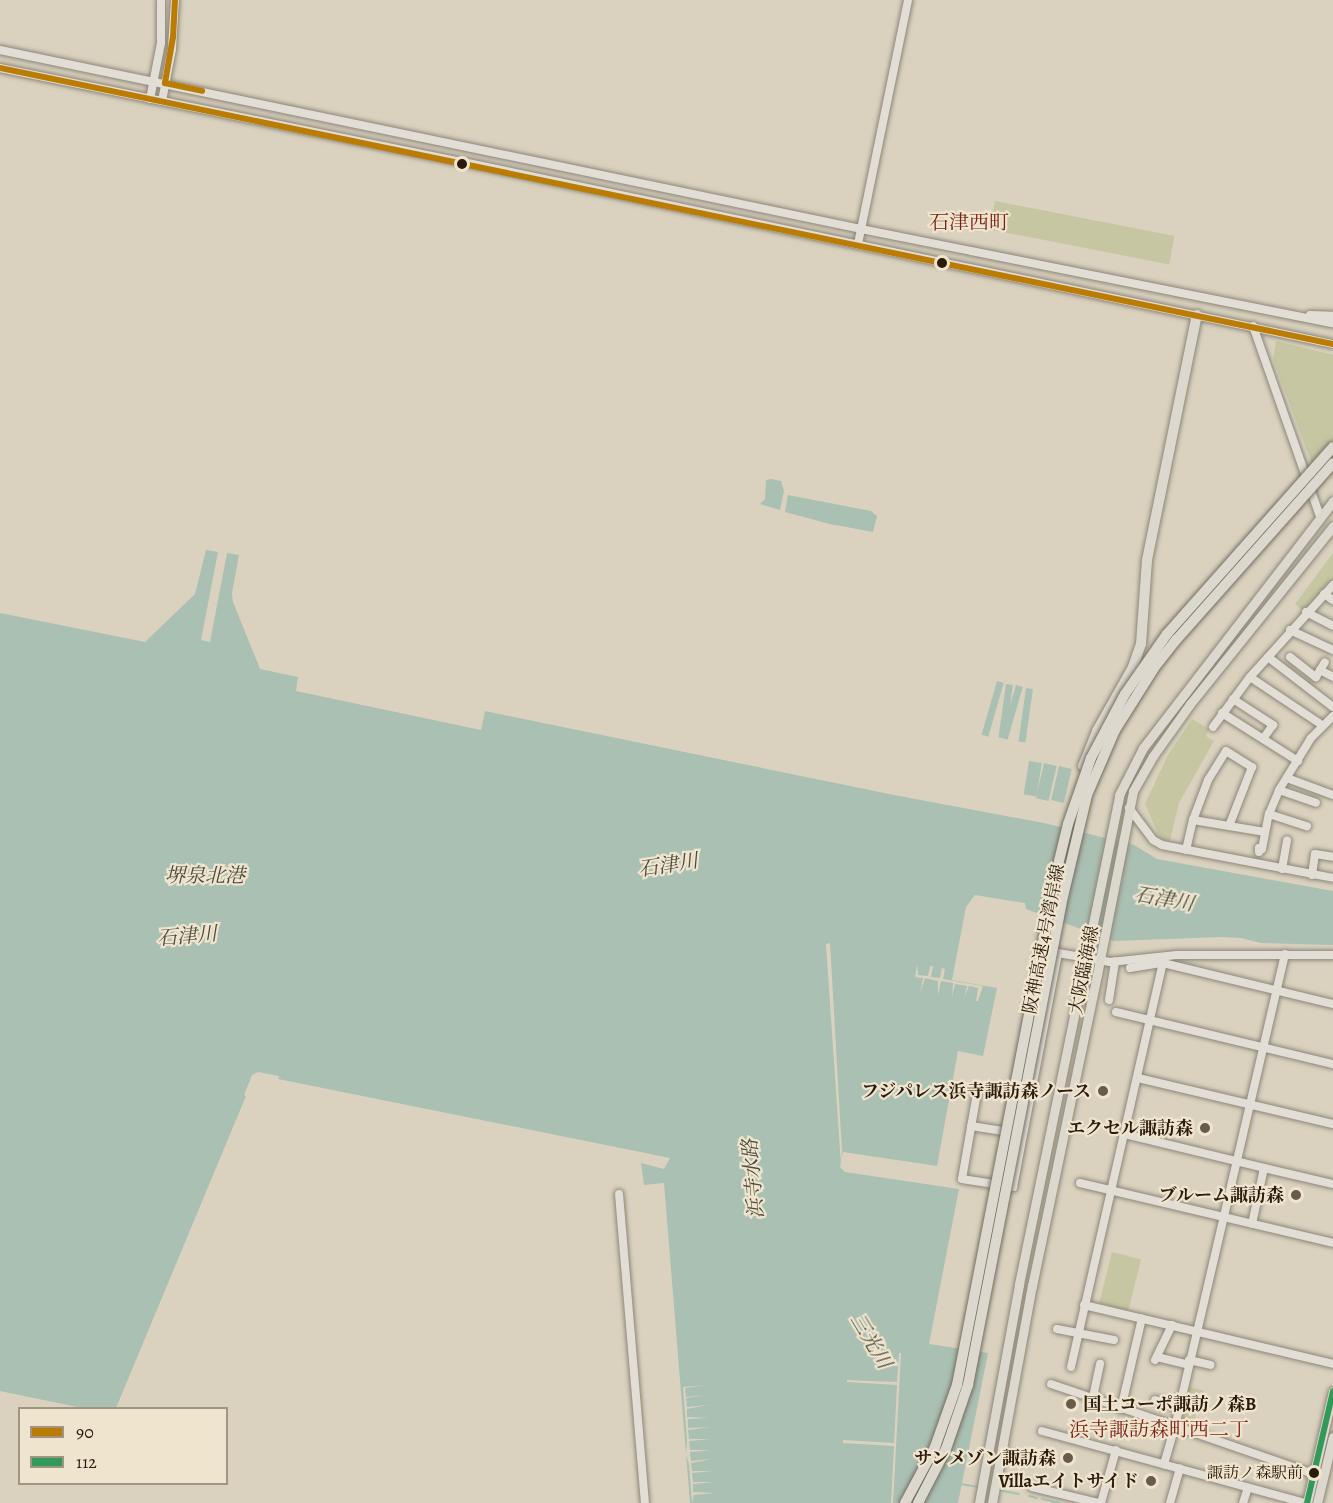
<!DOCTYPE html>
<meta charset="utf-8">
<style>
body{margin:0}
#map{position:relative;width:1333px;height:1503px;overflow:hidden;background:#dad2bf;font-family:Alegreya,"Noto Serif JP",serif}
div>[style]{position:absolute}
.green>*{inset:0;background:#c7c6a2;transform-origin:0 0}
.water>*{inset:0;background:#aac0b2;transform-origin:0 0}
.pier>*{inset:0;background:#dad2bf}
.stream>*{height:2px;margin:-1px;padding:0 1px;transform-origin:1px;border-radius:1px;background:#aac0b2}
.roads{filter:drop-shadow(0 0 2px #8d8679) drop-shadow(0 0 2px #8d8679)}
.minor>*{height:8px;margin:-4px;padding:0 4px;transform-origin:4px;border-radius:4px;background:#e2ded5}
.major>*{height:9px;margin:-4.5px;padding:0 4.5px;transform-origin:4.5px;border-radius:4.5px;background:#ddd8cd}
.highway>*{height:10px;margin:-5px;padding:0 5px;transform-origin:5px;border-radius:5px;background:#ddd8cd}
.bridges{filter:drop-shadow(0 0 2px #746d62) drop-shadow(0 0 2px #746d62)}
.highway-bridge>*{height:10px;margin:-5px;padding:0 5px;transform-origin:5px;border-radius:5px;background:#ddd8cd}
.bus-1>*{height:6px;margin:-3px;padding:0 3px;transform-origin:3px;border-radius:3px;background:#ba7c03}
.bus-2>*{height:6px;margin:-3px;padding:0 3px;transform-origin:3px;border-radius:3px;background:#319a58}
.dots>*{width:16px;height:16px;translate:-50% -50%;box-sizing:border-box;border:3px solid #efe4ce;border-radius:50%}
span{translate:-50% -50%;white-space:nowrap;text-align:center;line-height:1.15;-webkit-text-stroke:4.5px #efe4ce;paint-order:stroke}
.bus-label{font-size:16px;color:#2b1b0a}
.right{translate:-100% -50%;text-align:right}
.street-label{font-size:18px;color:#2b1b0a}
.poi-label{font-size:18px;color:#2b1b0a;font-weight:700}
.left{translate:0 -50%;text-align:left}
.neighbourhood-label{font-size:20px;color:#7a1f14}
.water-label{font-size:20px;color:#4b4a3b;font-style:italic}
.legend{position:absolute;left:18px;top:1407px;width:210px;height:78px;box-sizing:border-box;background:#efe4ce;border:2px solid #a19480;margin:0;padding:8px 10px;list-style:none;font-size:18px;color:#2b1b0a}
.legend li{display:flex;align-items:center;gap:12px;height:30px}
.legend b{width:30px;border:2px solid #a19480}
</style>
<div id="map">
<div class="green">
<div style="left:995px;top:201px;width:183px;height:29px;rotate:11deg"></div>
<div style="clip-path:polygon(1276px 341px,1333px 355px,1333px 454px,1318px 471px,1315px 472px,1273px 359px)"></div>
<div style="clip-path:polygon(1333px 553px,1333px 582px,1304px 611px,1295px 604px)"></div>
<div style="clip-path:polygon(1192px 719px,1209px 729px,1206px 736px,1214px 741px,1179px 803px,1170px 841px,1160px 839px,1145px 804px,1168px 755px)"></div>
<div style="left:1112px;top:1252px;width:30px;height:53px;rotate:14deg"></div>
<div style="clip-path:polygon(1187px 1386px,1204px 1391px,1191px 1429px,1181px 1425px,1179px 1421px)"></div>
</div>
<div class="water">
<div style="clip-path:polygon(771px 479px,781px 481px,784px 491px,780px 510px,760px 504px,765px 499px,766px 480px)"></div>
<div style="clip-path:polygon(788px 495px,871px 511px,877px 516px,873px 532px,830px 524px,785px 512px)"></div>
<div style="clip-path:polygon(206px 550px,218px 552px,201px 640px,210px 642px,227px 553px,239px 555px,232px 593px,233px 602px,260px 669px,298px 677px,296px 691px,481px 730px,485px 711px,894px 795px,1044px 823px,1134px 845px,1157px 859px,1333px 891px,1333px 945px,1261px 943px,1241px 938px,1222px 937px,1114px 941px,1026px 909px,1025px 903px,975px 895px,966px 907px,952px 980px,997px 988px,983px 1056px,958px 1051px,937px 1166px,843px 1152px,840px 1167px,845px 1172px,959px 1189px,929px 1344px,988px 1353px,958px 1503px,690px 1503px,664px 1183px,644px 1185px,641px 1163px,664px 1169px,670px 1158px,278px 1079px,279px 1076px,258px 1072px,252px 1075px,244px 1095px,246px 1096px,116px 1408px,82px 1408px,0 1391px,0 613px,145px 642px,195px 594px)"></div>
<div style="left:997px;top:681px;width:7px;height:56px;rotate:16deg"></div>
<div style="left:1006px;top:684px;width:7px;height:54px;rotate:8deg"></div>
<div style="left:1016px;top:685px;width:7px;height:55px;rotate:16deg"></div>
<div style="left:1026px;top:688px;width:7px;height:54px;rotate:8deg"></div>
<div style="left:1029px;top:761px;width:13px;height:34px;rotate:9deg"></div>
<div style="left:1044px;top:763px;width:13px;height:36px;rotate:13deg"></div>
<div style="left:1059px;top:766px;width:13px;height:35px;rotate:13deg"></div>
</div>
<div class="pier">
<div style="clip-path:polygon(830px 943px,842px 1152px,841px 1165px,826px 944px)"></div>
<div style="clip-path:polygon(917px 964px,918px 975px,928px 976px,930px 966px,933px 966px,931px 977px,940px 978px,942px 968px,945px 969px,943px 979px,983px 986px,978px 1001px,976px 1001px,978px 988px,969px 986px,964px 998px,967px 986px,955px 984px,952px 997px,953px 983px,941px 981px,938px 995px,938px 981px,925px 978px,920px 993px,923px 978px,915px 977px)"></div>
<div style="clip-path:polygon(899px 1353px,901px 1353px,893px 1503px,891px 1503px,894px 1446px,843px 1443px,843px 1440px,894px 1443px,897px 1385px,847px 1382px,847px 1380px,897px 1382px)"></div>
<div style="clip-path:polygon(706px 1385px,685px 1388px,686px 1397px,707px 1395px,686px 1398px,687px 1407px,708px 1405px,687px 1409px,687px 1417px,709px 1418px,688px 1419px,688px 1428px,710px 1427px,688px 1430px,689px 1439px,711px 1439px,689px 1441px,690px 1450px,712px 1450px,690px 1452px,691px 1461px,712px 1459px,691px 1463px,692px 1471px,713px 1471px,692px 1473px,693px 1482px,714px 1482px,693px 1484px,693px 1492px,715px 1493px,694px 1495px,692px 1503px,689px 1464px,686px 1455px,687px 1441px,683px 1387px)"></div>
</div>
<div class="stream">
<div style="left:960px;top:1484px;width:18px;rotate:9deg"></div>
<div style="left:998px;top:1490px;width:21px;rotate:11deg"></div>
<div style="left:1029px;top:1496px;width:8px;rotate:14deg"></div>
<div style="left:1042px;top:1499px;width:18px;rotate:13deg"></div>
</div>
<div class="roads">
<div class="minor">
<div style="left:0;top:50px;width:879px;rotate:11.74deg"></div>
<div style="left:861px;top:229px;width:481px;rotate:11.3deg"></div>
<div style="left:0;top:68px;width:472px;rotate:11.5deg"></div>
<div style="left:463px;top:162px;width:889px;rotate:11.82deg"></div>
<div style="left:150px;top:99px;width:57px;rotate:-78.9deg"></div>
<div style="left:161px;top:43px;width:43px;rotate:-90deg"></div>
<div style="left:162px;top:101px;width:53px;rotate:-79.1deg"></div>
<div style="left:172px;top:49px;width:49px;rotate:-86.5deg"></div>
<div style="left:858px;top:244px;width:249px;rotate:-78.4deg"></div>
<div style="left:1310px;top:315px;width:23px;rotate:2deg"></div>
<div style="left:1253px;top:326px;width:201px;rotate:70.6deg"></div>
<div style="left:1324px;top:594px;width:11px;rotate:34deg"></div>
<div style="left:1306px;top:612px;width:30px;rotate:27deg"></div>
<div style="left:1290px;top:630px;width:47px;rotate:24.9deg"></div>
<div style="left:1268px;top:657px;width:82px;rotate:37.6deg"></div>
<div style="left:1290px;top:657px;width:33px;rotate:38deg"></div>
<div style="left:1316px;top:677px;width:17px;rotate:-59deg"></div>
<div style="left:1320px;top:670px;width:15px;rotate:28deg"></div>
<div style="left:1250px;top:677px;width:87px;rotate:33.7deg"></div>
<div style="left:1233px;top:699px;width:48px;rotate:33deg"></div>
<div style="left:1273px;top:725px;width:17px;rotate:126deg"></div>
<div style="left:1222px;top:713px;width:90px;rotate:32.3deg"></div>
<div style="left:1213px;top:727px;width:62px;rotate:-53.5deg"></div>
<div style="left:1250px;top:677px;width:124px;rotate:-47.9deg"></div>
<div style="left:1287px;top:778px;width:49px;rotate:20.3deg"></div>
<div style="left:1279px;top:790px;width:39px;rotate:19deg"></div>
<div style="left:1129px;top:808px;width:40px;rotate:53deg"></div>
<div style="left:1153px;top:840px;width:10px;rotate:29deg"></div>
<div style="left:1162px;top:845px;width:174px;rotate:10.9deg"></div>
<div style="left:1269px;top:814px;width:40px;rotate:18deg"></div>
<div style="left:1193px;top:820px;width:73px;rotate:9.5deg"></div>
<div style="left:1186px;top:850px;width:31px;rotate:-77deg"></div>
<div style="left:1193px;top:820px;width:43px;rotate:-69.4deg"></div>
<div style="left:1208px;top:780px;width:34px;rotate:-58deg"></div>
<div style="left:1226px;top:751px;width:31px;rotate:32deg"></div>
<div style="left:1252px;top:767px;width:63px;rotate:111.3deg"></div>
<div style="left:1259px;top:852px;width:4px;rotate:-90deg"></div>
<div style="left:1259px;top:848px;width:3px;rotate:18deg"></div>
<div style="left:1262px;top:849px;width:36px;rotate:-79deg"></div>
<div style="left:1269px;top:814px;width:26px;rotate:-67deg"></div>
<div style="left:1279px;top:790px;width:61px;rotate:-58.4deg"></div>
<div style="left:1311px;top:738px;width:31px;rotate:-45deg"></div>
<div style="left:1282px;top:869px;width:29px;rotate:-80deg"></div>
<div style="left:1312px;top:875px;width:21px;rotate:-82deg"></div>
<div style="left:1315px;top:854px;width:18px;rotate:9deg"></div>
<div style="left:1285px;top:954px;width:485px;rotate:103.1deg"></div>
<div style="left:1175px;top:1426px;width:141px;rotate:19.1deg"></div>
<div style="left:1130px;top:968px;width:33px;rotate:-9deg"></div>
<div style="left:1163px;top:963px;width:175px;rotate:13.6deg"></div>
<div style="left:1109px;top:1000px;width:39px;rotate:-81deg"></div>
<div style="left:1116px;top:1012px;width:223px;rotate:13.5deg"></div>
<div style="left:1138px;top:1078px;width:200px;rotate:13.3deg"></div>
<div style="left:977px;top:1093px;width:87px;rotate:99.9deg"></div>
<div style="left:962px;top:1179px;width:52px;rotate:8.9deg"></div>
<div style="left:1013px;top:1187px;width:238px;rotate:-79.1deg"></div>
<div style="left:1058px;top:953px;width:53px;rotate:9.8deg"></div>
<div style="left:1110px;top:962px;width:67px;rotate:-6deg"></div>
<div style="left:1177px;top:955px;width:156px"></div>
<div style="left:971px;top:1126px;width:37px;rotate:9deg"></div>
<div style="left:1125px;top:1134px;width:143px;rotate:13.7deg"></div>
<div style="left:1264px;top:1168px;width:57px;rotate:102.1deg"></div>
<div style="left:1264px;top:1168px;width:71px;rotate:13.1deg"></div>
<div style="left:1080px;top:1183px;width:260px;rotate:13.3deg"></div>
<div style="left:619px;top:1194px;width:310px;rotate:85.2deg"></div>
<div style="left:1084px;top:1305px;width:256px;rotate:13.3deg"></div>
<div style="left:1057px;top:1329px;width:58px;rotate:10.9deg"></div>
<div style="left:1157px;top:1357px;width:32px;rotate:14deg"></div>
<div style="left:1155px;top:1360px;width:39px;rotate:-64deg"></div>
<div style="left:1189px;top:1360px;width:22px;rotate:13deg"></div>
<div style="left:1071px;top:1367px;width:414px;rotate:-77.2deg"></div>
<div style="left:1051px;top:1384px;width:131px;rotate:18.7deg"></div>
<div style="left:1175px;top:1426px;width:40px;rotate:106deg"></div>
<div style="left:1093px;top:1397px;width:34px;rotate:-78deg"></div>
<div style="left:1155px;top:1400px;width:26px;rotate:18deg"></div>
<div style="left:1121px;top:1409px;width:93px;rotate:-77deg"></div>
<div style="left:1042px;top:1431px;width:273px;rotate:15.3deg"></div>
<div style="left:1001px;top:1455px;width:31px;rotate:9deg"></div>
<div style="left:1032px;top:1487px;width:68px;rotate:13.6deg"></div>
<div style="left:1101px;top:1503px;width:55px;rotate:-74.2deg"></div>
<div style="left:1170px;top:1503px;width:36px;rotate:-74deg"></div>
<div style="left:1243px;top:1503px;width:16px;rotate:-72deg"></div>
</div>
<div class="major">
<div style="left:979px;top:1503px;width:223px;rotate:-79.6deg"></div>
<div style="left:1019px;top:1284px;width:499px;rotate:-78.4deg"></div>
<div style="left:1119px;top:795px;width:53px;rotate:-62.9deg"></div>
<div style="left:1143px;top:748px;width:312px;rotate:-52.4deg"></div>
<div style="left:992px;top:1503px;width:221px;rotate:-79.6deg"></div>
<div style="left:1032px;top:1286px;width:318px;rotate:-78.2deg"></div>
<div style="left:1097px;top:975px;width:187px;rotate:-78.9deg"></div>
<div style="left:1133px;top:791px;width:40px;rotate:-60.3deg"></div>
<div style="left:1153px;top:756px;width:64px;rotate:-54.6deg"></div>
<div style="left:1190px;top:704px;width:228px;rotate:-51.2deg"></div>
<div style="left:1307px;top:1503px;width:115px;rotate:-76.9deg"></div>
<div style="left:1317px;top:1503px;width:68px;rotate:-76.4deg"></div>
</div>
<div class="highway">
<div style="left:1083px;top:766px;width:38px;rotate:-68deg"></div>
<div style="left:1097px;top:731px;width:73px;rotate:-60.6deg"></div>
<div style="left:1133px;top:667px;width:24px;rotate:-71deg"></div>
<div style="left:1141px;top:644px;width:84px;rotate:-85.9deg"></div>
<div style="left:1147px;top:560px;width:250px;rotate:-78.5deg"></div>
</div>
</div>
<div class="bridges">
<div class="highway-bridge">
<div style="left:905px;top:1503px;width:64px;rotate:-61.8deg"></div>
<div style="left:935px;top:1447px;width:66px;rotate:-70.5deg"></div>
<div style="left:957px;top:1385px;width:530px;rotate:-79.01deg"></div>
<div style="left:1058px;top:865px;width:42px;rotate:-76.3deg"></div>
<div style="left:1068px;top:824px;width:70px;rotate:-70.8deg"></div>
<div style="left:1091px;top:758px;width:72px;rotate:-62deg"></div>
<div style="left:1125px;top:694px;width:73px;rotate:-55deg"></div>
<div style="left:1167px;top:634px;width:250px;rotate:-48.4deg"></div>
<div style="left:918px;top:1503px;width:61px;rotate:-62.6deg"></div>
<div style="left:946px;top:1449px;width:68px;rotate:-71deg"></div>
<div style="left:968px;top:1385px;width:489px;rotate:-79deg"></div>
<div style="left:1061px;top:905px;width:113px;rotate:-76.7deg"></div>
<div style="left:1087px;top:795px;width:71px;rotate:-66.7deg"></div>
<div style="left:1115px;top:730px;width:73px;rotate:-57.8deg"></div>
<div style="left:1154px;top:668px;width:37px;rotate:-52deg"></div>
<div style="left:1177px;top:639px;width:235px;rotate:-48.4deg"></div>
</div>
</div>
<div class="bus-1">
<div style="left:175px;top:0;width:37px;rotate:93deg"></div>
<div style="left:173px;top:37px;width:47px;rotate:99.9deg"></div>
<div style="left:165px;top:83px;width:38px;rotate:12deg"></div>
<div style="left:0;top:68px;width:1361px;rotate:11.7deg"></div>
</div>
<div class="bus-2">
<div style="left:1307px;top:1503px;width:115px;rotate:-76.9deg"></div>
</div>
<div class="dots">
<div style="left:462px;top:164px;background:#2b1b0a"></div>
<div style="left:942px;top:263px;background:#2b1b0a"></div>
<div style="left:1103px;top:1091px;background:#685b49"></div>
<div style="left:1205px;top:1128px;background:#685b49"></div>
<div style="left:1296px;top:1195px;background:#685b49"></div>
<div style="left:1071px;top:1404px;background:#685b49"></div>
<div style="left:1068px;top:1458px;background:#685b49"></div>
<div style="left:1314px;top:1473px;background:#2b1b0a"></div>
<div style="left:1151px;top:1481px;background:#685b49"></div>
</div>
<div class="bus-label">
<span class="right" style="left:1303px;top:1473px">諏訪ノ森駅前</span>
</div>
<div class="street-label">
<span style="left:1044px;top:939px;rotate:-79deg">阪神高速4号湾岸線</span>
<span style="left:1084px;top:970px;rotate:-79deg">大阪臨海線</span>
</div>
<div class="poi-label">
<span class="right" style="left:1091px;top:1091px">フジパレス浜寺諏訪森ノース</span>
<span class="right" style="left:1193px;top:1128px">エクセル諏訪森</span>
<span class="right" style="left:1284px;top:1195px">ブルーム諏訪森</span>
<span class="left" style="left:1083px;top:1404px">国土コーポ諏訪ノ森B</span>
<span class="right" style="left:1056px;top:1458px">サンメゾン諏訪森</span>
<span class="right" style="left:1139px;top:1481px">Villaエイトサイド</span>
</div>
<div class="neighbourhood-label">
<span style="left:969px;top:222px">石津西町</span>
<span style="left:1159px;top:1429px">浜寺諏訪森町西二丁</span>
</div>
<div class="water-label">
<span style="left:668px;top:865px;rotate:-9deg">石津川</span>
<span style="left:205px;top:875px">堺泉北港</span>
<span style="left:1164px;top:899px;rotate:10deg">石津川</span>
<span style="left:187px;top:936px;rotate:-5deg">石津川</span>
<span style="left:753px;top:1179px;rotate:-95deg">浜寺水路</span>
<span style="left:871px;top:1341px;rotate:59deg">三光川</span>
</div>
<ul class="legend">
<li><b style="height:8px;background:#ba7c03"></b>90</li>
<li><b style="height:8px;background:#319a58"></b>112</li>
</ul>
</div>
